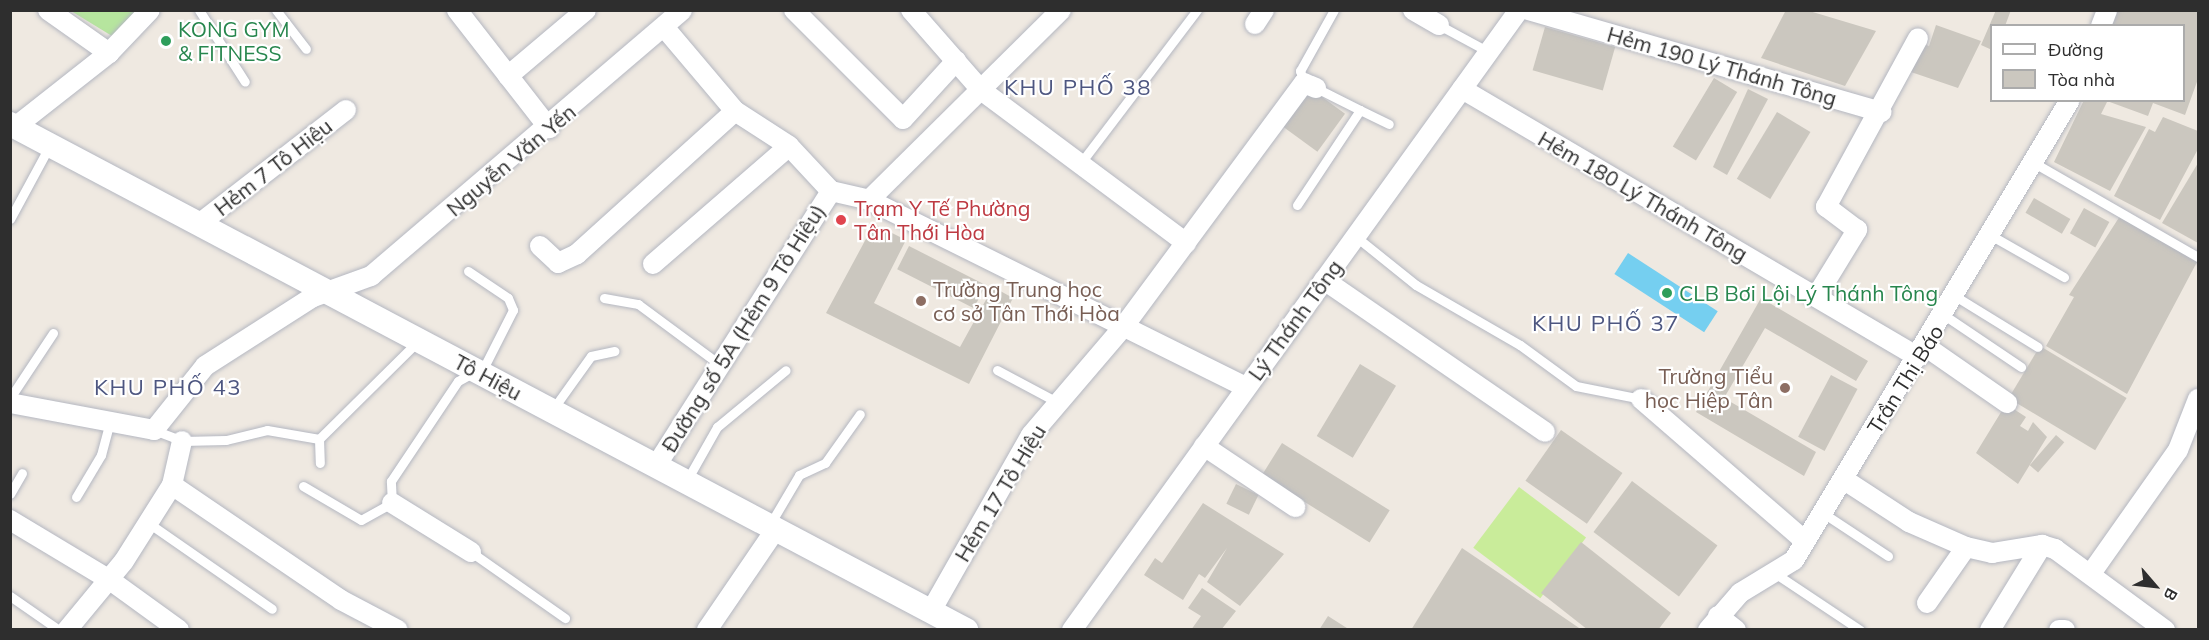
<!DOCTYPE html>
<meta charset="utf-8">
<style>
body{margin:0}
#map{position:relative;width:2209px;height:640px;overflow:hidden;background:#efe9e1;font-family:Mulish,sans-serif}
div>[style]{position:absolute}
.green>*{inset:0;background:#b6e59e}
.pitch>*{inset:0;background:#c9ec9a;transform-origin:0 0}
.water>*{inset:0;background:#75cff0;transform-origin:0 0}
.building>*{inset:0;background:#cbc7bf;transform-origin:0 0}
.roads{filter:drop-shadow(0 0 2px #b4b7c1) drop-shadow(0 0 2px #b4b7c1)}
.service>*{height:9px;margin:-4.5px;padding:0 4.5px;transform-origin:4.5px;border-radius:4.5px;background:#fff}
.minor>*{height:20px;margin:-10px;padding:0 10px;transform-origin:10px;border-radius:10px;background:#fff}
.tertiary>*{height:24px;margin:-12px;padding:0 12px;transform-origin:12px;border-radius:12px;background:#fff}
.dots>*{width:16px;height:16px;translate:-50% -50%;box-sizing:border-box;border:3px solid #fff;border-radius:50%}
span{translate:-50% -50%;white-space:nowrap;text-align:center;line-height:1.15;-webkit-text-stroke:4.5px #fff;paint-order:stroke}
.leisure-label{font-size:21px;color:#27864d}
.left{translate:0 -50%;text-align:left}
.street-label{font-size:21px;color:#2e2e2e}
.health-label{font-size:21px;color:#be3a42}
.education-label{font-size:21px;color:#785e54}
.right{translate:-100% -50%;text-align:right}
.neighbourhood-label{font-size:22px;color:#4d5680;letter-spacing:1.5px}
.frame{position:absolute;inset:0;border:12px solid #2e2e2e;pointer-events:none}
.legend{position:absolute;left:1990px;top:24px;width:195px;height:78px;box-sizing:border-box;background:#fff;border:2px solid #ababab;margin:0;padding:8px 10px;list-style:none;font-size:18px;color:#2e2e2e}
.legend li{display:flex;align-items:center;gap:12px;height:30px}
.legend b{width:30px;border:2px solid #ababab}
.north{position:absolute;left:2125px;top:556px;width:60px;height:60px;-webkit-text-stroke:4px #fff;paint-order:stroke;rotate:118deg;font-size:16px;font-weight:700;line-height:24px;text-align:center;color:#2e2e2e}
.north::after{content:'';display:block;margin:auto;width:21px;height:27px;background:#2e2e2e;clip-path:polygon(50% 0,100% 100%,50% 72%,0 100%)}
</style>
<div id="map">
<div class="green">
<div style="clip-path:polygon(71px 11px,137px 11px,112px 36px)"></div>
</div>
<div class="pitch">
<div style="left:1519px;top:487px;width:84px;height:76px;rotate:37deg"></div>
</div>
<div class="water">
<div style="left:1628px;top:253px;width:107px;height:25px;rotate:33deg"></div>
</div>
<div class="building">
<div style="clip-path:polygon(1786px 10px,1806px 10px,1876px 31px,1845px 86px,1761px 58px)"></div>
<div style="clip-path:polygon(1996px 10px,2011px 10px,2005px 26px,1992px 26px,1992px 50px,1981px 45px)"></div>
<div style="clip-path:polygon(2111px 10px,2198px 10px,2198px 79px,2185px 115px,2153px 103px,2148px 116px,2107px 101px,2184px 100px,2184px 26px,2105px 26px)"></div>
<div style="clip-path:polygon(1936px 25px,1981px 41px,1958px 88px,1908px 71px,1918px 42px,1929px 46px)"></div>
<div style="left:1545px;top:27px;width:73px;height:45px;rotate:16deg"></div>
<div style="left:1714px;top:78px;width:27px;height:80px;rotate:31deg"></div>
<div style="left:1307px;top:86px;width:47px;height:47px;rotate:36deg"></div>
<div style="clip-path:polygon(1748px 89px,1768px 99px,1727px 175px,1713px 167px)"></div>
<div style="clip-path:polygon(2084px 100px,2107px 102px,2101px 114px,2146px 127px,2110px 191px,2054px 162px)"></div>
<div style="left:1777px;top:112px;width:39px;height:78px;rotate:31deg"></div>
<div style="clip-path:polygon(2163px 117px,2198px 131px,2198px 149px,2160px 220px,2114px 196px,2149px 129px,2155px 132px)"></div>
<div style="clip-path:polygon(2198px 163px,2198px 243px,2162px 223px)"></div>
<div style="left:2034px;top:198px;width:42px;height:17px;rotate:30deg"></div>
<div style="left:2084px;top:208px;width:29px;height:29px;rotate:29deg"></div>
<div style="clip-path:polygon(2120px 216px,2197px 262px,2127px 394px,2046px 346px,2074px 297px,2069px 295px)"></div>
<div style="clip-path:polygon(874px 224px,906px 240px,874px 303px,960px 347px,993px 287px,1013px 298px,969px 384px,826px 313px)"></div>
<div style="left:909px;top:246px;width:86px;height:26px;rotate:27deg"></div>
<div style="clip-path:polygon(1761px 298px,1868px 361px,1856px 381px,1765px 328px,1724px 398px,1816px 452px,1804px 476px,1696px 412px)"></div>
<div style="left:2040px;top:346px;width:101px;height:61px;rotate:31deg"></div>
<div style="left:1360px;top:364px;width:42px;height:84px;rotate:31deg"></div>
<div style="left:1831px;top:375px;width:30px;height:70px;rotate:28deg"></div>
<div style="clip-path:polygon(2006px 404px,2026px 417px,2020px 426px,2028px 431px,2033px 422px,2047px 437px,2018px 484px,1976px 453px)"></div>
<div style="left:1561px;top:430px;width:75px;height:62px;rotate:35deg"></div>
<div style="left:2056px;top:435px;width:11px;height:40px;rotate:41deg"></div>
<div style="left:1282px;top:443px;width:127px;height:38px;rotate:32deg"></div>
<div style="left:1632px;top:481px;width:107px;height:64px;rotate:37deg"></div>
<div style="left:1236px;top:484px;width:25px;height:22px;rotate:26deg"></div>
<div style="clip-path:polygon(1203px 503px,1284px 554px,1240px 606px,1207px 582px,1227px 548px,1205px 578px,1199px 574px,1183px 600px,1144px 575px,1155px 558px,1162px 563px)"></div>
<div style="clip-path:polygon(1581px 542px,1671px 613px,1658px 630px,1588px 630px,1541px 593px)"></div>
<div style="clip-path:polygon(1462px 548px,1496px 571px,1582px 630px,1411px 630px)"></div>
<div style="clip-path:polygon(1202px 588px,1236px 611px,1221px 630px,1191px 630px,1201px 616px,1188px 608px)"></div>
<div style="clip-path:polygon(1328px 616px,1350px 630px,1319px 630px)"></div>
</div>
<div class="roads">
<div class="service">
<div style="left:199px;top:10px;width:85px;rotate:57.4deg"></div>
<div style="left:276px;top:10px;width:49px;rotate:52.4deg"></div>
<div style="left:1439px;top:25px;width:57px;rotate:28.4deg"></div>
<div style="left:1304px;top:83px;width:13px;rotate:-108deg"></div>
<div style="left:1300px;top:71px;width:70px;rotate:-60.9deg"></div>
<div style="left:1360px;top:110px;width:32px;rotate:26deg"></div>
<div style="left:1080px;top:164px;width:193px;rotate:-52.8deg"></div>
<div style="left:2036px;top:164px;width:187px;rotate:29.9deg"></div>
<div style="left:1297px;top:205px;width:114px;rotate:-56.4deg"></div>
<div style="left:1360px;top:110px;width:49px;rotate:-153.4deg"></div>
<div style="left:10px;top:219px;width:84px;rotate:-61.6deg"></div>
<div style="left:1355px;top:236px;width:78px;rotate:38.8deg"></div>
<div style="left:1416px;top:285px;width:120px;rotate:30deg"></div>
<div style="left:1520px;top:345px;width:69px;rotate:36.2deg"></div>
<div style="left:1576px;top:386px;width:66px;rotate:11.3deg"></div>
<div style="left:1992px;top:236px;width:83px;rotate:29.7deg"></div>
<div style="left:468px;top:271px;width:48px;rotate:34deg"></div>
<div style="left:508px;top:298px;width:13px;rotate:67deg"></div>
<div style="left:513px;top:310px;width:71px;rotate:116.9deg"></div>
<div style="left:1955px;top:296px;width:97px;rotate:31.6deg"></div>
<div style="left:604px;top:298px;width:35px;rotate:10deg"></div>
<div style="left:638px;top:304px;width:101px;rotate:36.5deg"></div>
<div style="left:1944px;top:315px;width:93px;rotate:34deg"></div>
<div style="left:997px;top:370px;width:68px;rotate:28.1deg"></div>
<div style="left:10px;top:398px;width:78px;rotate:-56.5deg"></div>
<div style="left:553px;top:409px;width:65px;rotate:-54.4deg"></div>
<div style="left:591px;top:356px;width:24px;rotate:-12deg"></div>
<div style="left:154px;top:430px;width:30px;rotate:21deg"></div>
<div style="left:182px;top:441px;width:44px;rotate:-1.3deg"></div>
<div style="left:226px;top:440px;width:42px;rotate:-13.7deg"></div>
<div style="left:267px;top:430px;width:53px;rotate:9.8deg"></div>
<div style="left:319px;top:439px;width:138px;rotate:-44.7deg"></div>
<div style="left:319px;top:439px;width:24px;rotate:88deg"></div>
<div style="left:687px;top:480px;width:61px;rotate:-60.5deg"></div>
<div style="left:717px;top:427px;width:89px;rotate:-39.6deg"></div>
<div style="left:303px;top:486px;width:67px;rotate:30.4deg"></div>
<div style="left:361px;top:520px;width:35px;rotate:-29deg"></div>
<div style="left:392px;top:503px;width:22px;rotate:-93deg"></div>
<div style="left:391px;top:481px;width:120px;rotate:-56.2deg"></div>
<div style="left:458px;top:381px;width:18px;rotate:-29deg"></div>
<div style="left:10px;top:494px;width:24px;rotate:-60deg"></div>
<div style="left:76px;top:497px;width:49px;rotate:-59.2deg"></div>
<div style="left:101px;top:455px;width:35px;rotate:-75deg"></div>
<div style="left:1823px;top:513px;width:78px;rotate:33.5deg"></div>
<div style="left:147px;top:522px;width:152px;rotate:34.8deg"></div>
<div style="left:769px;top:526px;width:59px;rotate:-59.5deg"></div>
<div style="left:799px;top:475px;width:29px;rotate:-25deg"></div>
<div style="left:825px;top:463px;width:60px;rotate:-54.5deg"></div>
<div style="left:471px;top:552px;width:115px;rotate:35.1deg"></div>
<div style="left:1776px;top:574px;width:101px;rotate:33.7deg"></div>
<div style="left:10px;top:596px;width:60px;rotate:34.8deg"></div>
</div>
<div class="minor">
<div style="left:48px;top:10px;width:75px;rotate:35.2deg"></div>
<div style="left:457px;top:10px;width:150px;rotate:52.1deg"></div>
<div style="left:794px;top:10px;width:154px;rotate:45deg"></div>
<div style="left:903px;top:119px;width:79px;rotate:-47.6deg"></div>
<div style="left:911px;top:10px;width:106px;rotate:48.8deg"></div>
<div style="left:981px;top:90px;width:256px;rotate:36.7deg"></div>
<div style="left:1413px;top:10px;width:30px;rotate:30deg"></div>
<div style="left:1528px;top:10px;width:368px;rotate:16.1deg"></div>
<div style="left:1255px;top:24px;width:17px;rotate:-57deg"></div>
<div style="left:2101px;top:26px;width:17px;rotate:-69deg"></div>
<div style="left:664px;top:27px;width:110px;rotate:49.8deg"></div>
<div style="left:735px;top:111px;width:64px;rotate:32.9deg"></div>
<div style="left:789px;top:146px;width:62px;rotate:47deg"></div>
<div style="left:508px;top:76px;width:102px;rotate:-40.2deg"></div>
<div style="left:1462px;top:89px;width:529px;rotate:30.44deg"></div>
<div style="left:15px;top:127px;width:120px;rotate:-38.2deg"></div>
<div style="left:109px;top:53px;width:59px;rotate:-46.4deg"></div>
<div style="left:831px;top:191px;width:39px;rotate:13deg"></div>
<div style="left:869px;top:200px;width:421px;rotate:26.4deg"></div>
<div style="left:869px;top:200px;width:270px;rotate:-44.7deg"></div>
<div style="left:199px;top:224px;width:186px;rotate:-37.8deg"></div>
<div style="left:540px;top:246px;width:25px;rotate:43deg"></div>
<div style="left:558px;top:263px;width:21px;rotate:-25deg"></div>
<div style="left:577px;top:254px;width:213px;rotate:-42.1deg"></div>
<div style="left:653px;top:264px;width:180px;rotate:-40.9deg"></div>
<div style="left:1324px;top:280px;width:268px;rotate:34.5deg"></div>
<div style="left:1816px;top:297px;width:79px;rotate:-58.5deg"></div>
<div style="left:1857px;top:230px;width:39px;rotate:-143deg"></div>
<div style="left:1826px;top:207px;width:192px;rotate:-61.4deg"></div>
<div style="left:1925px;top:346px;width:100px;rotate:34.8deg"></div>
<div style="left:1641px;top:399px;width:217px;rotate:40.9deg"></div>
<div style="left:10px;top:403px;width:147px;rotate:10.6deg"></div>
<div style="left:154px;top:430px;width:82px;rotate:-51.4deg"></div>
<div style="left:205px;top:366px;width:128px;rotate:-32.6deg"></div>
<div style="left:313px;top:297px;width:62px;rotate:-19.9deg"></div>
<div style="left:371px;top:276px;width:409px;rotate:-40.5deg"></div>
<div style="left:1204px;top:446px;width:110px;rotate:33.8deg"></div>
<div style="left:656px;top:466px;width:326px;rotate:-57.5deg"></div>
<div style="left:1843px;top:479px;width:79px;rotate:33.1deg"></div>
<div style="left:1909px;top:522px;width:62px;rotate:23.7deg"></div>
<div style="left:1966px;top:547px;width:27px;rotate:13deg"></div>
<div style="left:1992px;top:553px;width:51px;rotate:-9.1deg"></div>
<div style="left:2042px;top:545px;width:14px;rotate:17deg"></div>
<div style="left:2055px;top:549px;width:137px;rotate:36.4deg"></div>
<div style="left:172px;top:485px;width:204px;rotate:34.2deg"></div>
<div style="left:341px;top:600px;width:64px;rotate:27.8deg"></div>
<div style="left:392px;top:503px;width:93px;rotate:31.8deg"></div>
<div style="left:10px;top:520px;width:117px;rotate:31deg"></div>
<div style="left:110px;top:580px;width:85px;rotate:35.9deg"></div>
<div style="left:2092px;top:572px;width:149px;rotate:-54.8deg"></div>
<div style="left:2178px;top:450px;width:55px;rotate:-68.6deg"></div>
<div style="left:1927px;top:603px;width:68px;rotate:-55.1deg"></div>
<div style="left:931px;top:611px;width:202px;rotate:-60.4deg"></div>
<div style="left:1031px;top:435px;width:143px;rotate:-49.5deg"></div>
<div style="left:1124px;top:326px;width:302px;rotate:-53.5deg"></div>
<div style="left:1304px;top:83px;width:13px;rotate:23deg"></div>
<div style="left:1718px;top:616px;width:23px;rotate:38deg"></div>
<div style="left:67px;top:630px;width:89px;rotate:-50.4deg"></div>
<div style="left:124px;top:561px;width:90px;rotate:-57.7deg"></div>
<div style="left:172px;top:485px;width:45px;rotate:-77.2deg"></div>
<div style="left:707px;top:630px;width:122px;rotate:-55.7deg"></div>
<div style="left:1072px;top:630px;width:764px;rotate:-54.21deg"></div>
<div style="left:1708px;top:630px;width:49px;rotate:-49.1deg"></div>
<div style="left:1740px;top:593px;width:63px;rotate:-31.4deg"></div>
<div style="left:1794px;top:560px;width:536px;rotate:-59.04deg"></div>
<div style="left:1990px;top:630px;width:100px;rotate:-58.5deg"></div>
<div style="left:2059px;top:630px;width:6px"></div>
</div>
<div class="tertiary">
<div style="left:10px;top:124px;width:1082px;rotate:27.89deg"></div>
</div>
</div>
<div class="dots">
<div style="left:166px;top:41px;background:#2e9e5b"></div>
<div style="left:841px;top:220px;background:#e0444e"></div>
<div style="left:1667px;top:293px;background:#2e9e5b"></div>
<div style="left:921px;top:301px;background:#8d6e63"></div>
<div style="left:1785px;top:388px;background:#8d6e63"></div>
</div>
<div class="leisure-label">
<span class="left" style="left:178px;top:41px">KONG GYM<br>&amp; FITNESS</span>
<span class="left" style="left:1679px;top:293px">CLB Bơi Lội Lý Thánh Tông</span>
</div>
<div class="street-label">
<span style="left:1722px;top:66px;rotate:16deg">Hẻm 190 Lý Thánh Tông</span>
<span style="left:511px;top:160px;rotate:-40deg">Nguyễn Văn Yến</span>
<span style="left:273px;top:167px;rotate:-38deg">Hẻm 7 Tô Hiệu</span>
<span style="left:1643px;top:196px;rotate:30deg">Hẻm 180 Lý Thánh Tông</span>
<span style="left:1295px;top:320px;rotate:-54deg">Lý Thánh Tông</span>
<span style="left:743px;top:328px;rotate:-58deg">Đường số 5A (Hẻm 9 Tô Hiệu)</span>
<span style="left:488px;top:377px;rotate:28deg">Tô Hiệu</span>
<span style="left:1905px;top:379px;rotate:-58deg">Trần Thị Báo</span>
<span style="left:1000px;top:493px;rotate:-59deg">Hẻm 17 Tô Hiệu</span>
</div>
<div class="health-label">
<span class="left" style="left:854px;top:220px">Trạm Y Tế Phường<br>Tân Thới Hòa</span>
</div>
<div class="education-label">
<span class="left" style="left:933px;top:301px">Trường Trung học<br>cơ sở Tân Thới Hòa</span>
<span class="right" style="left:1773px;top:388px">Trường Tiểu<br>học Hiệp Tân</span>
</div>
<div class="neighbourhood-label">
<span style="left:1078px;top:88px">KHU PHỐ 38</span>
<span style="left:1606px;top:324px">KHU PHỐ 37</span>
<span style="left:168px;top:388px">KHU PHỐ 43</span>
</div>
<div class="frame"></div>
<ul class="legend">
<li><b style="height:8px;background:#fff"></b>Đường</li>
<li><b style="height:16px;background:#cbc7bf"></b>Tòa nhà</li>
</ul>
<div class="north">B</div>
</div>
